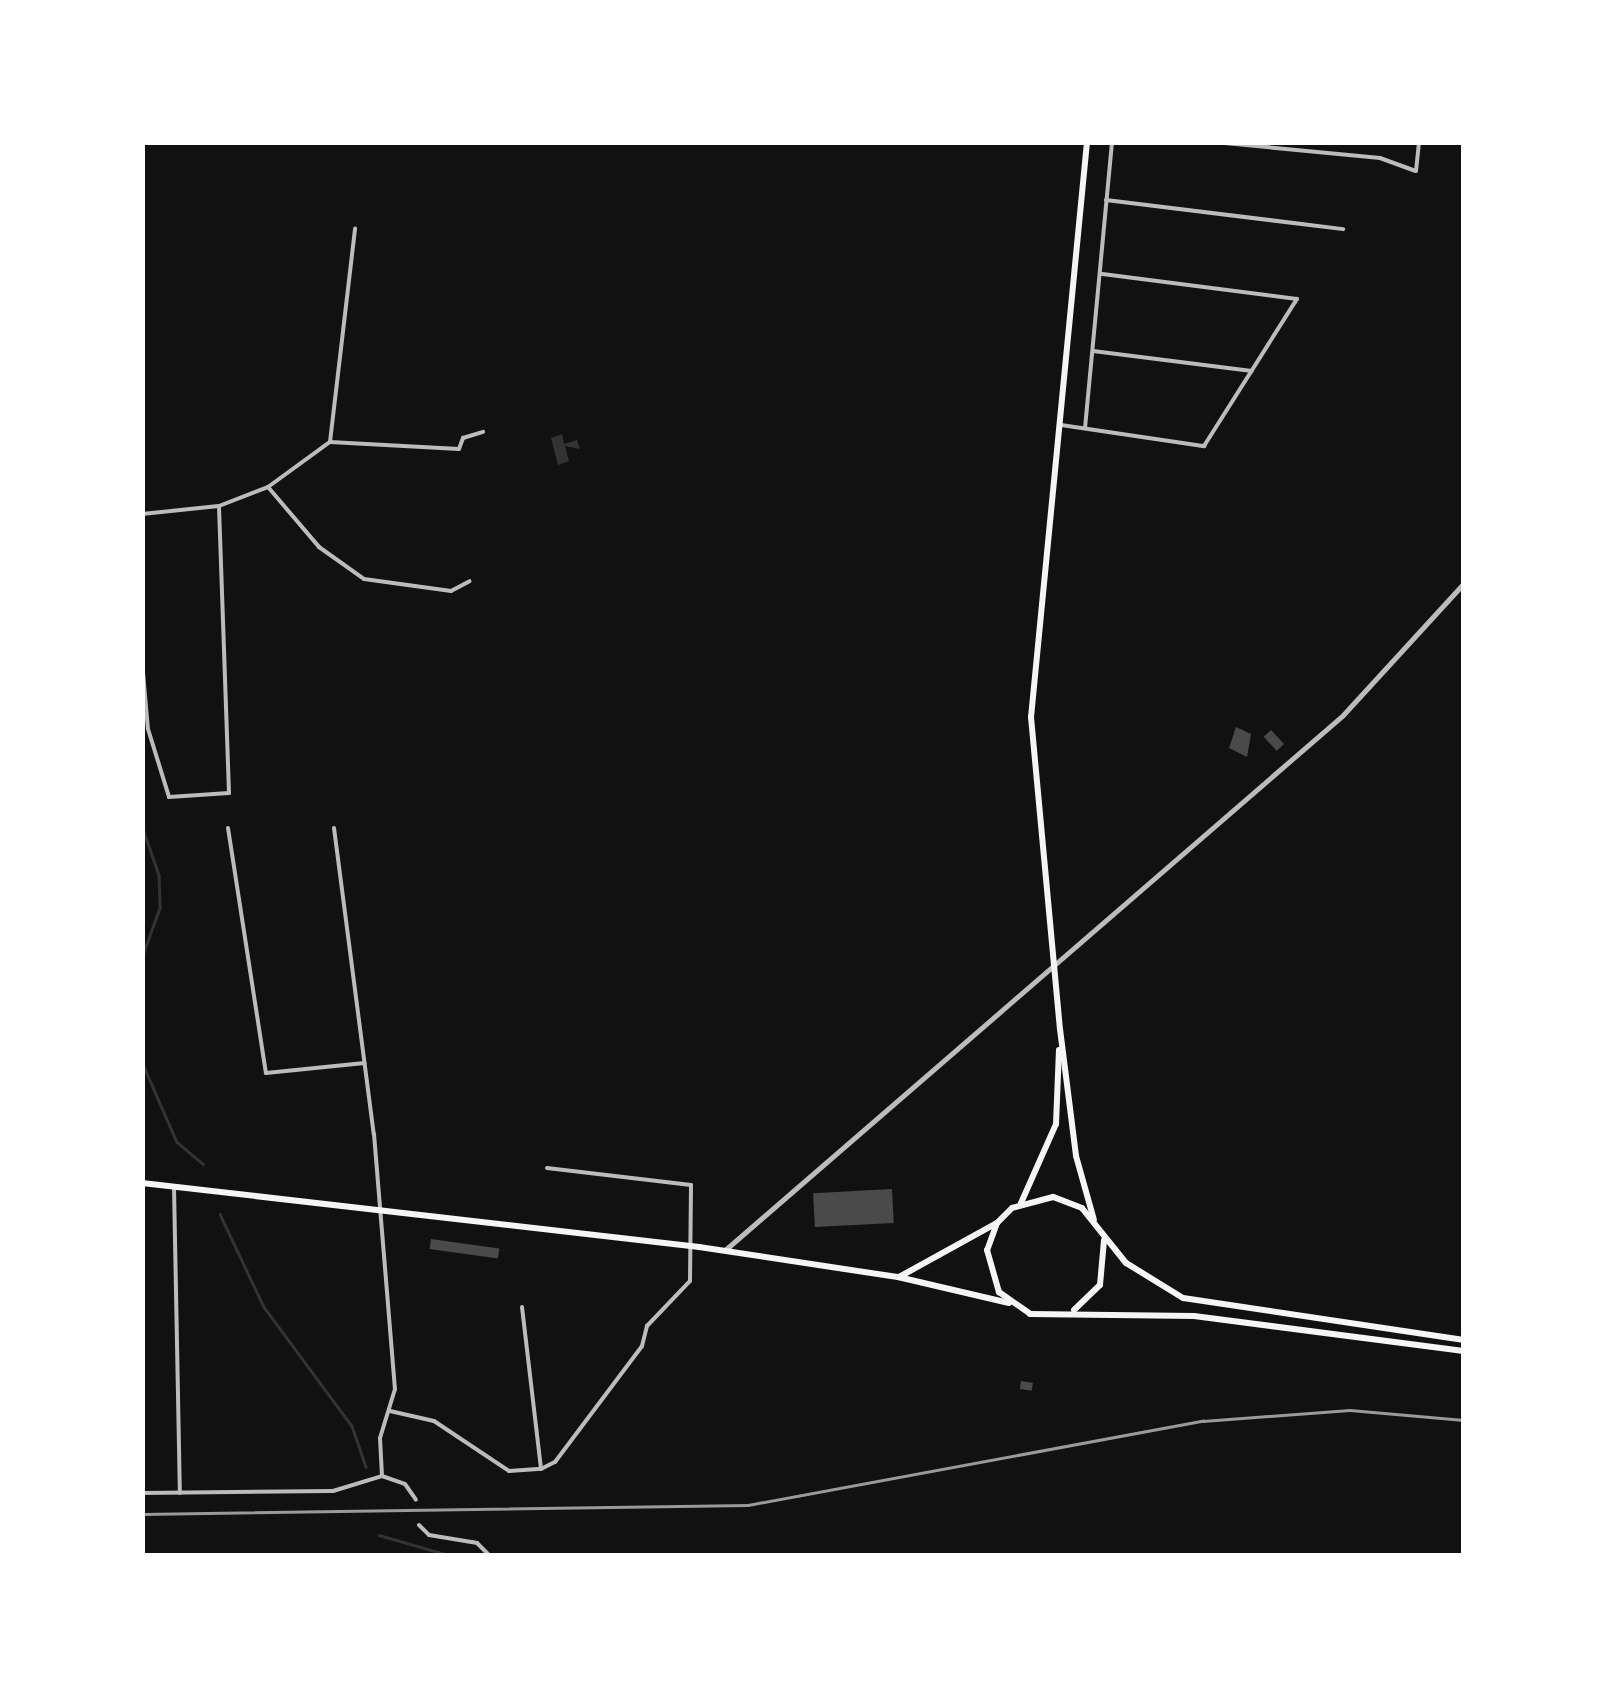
<!DOCTYPE html>
<style>
body{margin:0}
#map{position:relative;width:1606px;height:1698px;overflow:hidden;background:#111;font-family:"IBM Plex Sans",sans-serif}
div>[style]{position:absolute}
.water>*{inset:0;background:#333}
.stream>*{height:2.5px;margin:-1.25px;padding:0 1.25px;transform-origin:1.25px;border-radius:1.25px;background:#333}
.building>*{inset:0;background:#4a4a4a;transform-origin:0 0}
.minor>*{height:4px;margin:-2px;padding:0 2px;transform-origin:2px;border-radius:2px;background:#bcbcbc}
.tertiary>*{height:5px;margin:-2.5px;padding:0 2.5px;transform-origin:2.5px;border-radius:2.5px;background:#bcbcbc}
.secondary>*{height:6px;margin:-3px;padding:0 3px;transform-origin:3px;border-radius:3px;background:#f5f5f5}
.primary>*{height:6px;margin:-3px;padding:0 3px;transform-origin:3px;border-radius:3px;background:#f5f5f5}
.rail>*{height:2.5px;margin:-1.25px;padding:0 1.25px;transform-origin:1.25px;border-radius:1.25px;background:#9a9a9a}
span{translate:-50% -50%;white-space:nowrap;text-align:center;line-height:1.15;-webkit-text-stroke:10px #fff;paint-order:stroke}
.frame{position:absolute;inset:0;border:145px solid #fff;pointer-events:none}
</style>
<div id="map">
<div class="water">
<div style="clip-path:polygon(562px 434px,564px 444px,577px 440px,580px 449px,565px 446px,569px 461px,558px 465px,551px 438px)"></div>
</div>
<div class="stream">
<div style="left:142px;top:826px;width:52px;rotate:70.9deg"></div>
<div style="left:159px;top:875px;width:33px;rotate:88deg"></div>
<div style="left:160px;top:908px;width:53px;rotate:109.8deg"></div>
<div style="left:142px;top:1062px;width:87px;rotate:66.4deg"></div>
<div style="left:177px;top:1142px;width:34px;rotate:40deg"></div>
<div style="left:220px;top:1214px;width:103px;rotate:64.7deg"></div>
<div style="left:264px;top:1307px;width:148px;rotate:53.5deg"></div>
<div style="left:352px;top:1426px;width:43px;rotate:71.1deg"></div>
<div style="left:379px;top:1535px;width:76px;rotate:16deg"></div>
</div>
<div class="building">
<div style="clip-path:polygon(1236px 727px,1251px 734px,1247px 757px,1229px 748px)"></div>
<div style="left:1271px;top:730px;width:19px;height:10px;rotate:47deg"></div>
<div style="left:892px;top:1189px;width:34px;height:79px;rotate:87deg"></div>
<div style="left:431px;top:1239px;width:69px;height:10px;rotate:8deg"></div>
<div style="left:1021px;top:1381px;width:12px;height:8px;rotate:9deg"></div>
</div>
<div class="minor">
<div style="left:1214px;top:142px;width:167px;rotate:5.5deg"></div>
<div style="left:1380px;top:158px;width:38px;rotate:20deg"></div>
<div style="left:1416px;top:171px;width:29px;rotate:-84deg"></div>
<div style="left:1106px;top:200px;width:239px;rotate:7deg"></div>
<div style="left:1093px;top:351px;width:160px;rotate:7.2deg"></div>
<div style="left:1061px;top:425px;width:145px;rotate:8.4deg"></div>
<div style="left:1204px;top:446px;width:174px;rotate:-57.7deg"></div>
<div style="left:1297px;top:299px;width:198px;rotate:-172.7deg"></div>
<div style="left:1085px;top:428px;width:287px;rotate:-84.6deg"></div>
<div style="left:330px;top:442px;width:215px;rotate:-83.3deg"></div>
<div style="left:268px;top:487px;width:79px;rotate:49.6deg"></div>
<div style="left:319px;top:547px;width:55px;rotate:35.4deg"></div>
<div style="left:364px;top:579px;width:88px;rotate:7.9deg"></div>
<div style="left:451px;top:591px;width:21px;rotate:-28deg"></div>
<div style="left:142px;top:514px;width:77px;rotate:-5.9deg"></div>
<div style="left:219px;top:506px;width:53px;rotate:-21.2deg"></div>
<div style="left:268px;top:487px;width:77px;rotate:-36deg"></div>
<div style="left:330px;top:442px;width:129px;rotate:3.1deg"></div>
<div style="left:459px;top:449px;width:12px;rotate:-70deg"></div>
<div style="left:463px;top:438px;width:21px;rotate:-17deg"></div>
<div style="left:142px;top:661px;width:68px;rotate:85deg"></div>
<div style="left:148px;top:729px;width:71px;rotate:72.8deg"></div>
<div style="left:169px;top:797px;width:60px;rotate:-3.8deg"></div>
<div style="left:229px;top:793px;width:287px;rotate:-92deg"></div>
<div style="left:228px;top:828px;width:248px;rotate:81.2deg"></div>
<div style="left:266px;top:1073px;width:99px;rotate:-5.8deg"></div>
<div style="left:334px;top:828px;width:309px;rotate:82.6deg"></div>
<div style="left:374px;top:1134px;width:256px;rotate:85.3deg"></div>
<div style="left:395px;top:1389px;width:51px;rotate:107deg"></div>
<div style="left:380px;top:1438px;width:38px;rotate:87deg"></div>
<div style="left:174px;top:1187px;width:306px;rotate:88.9deg"></div>
<div style="left:522px;top:1307px;width:163px;rotate:83.3deg"></div>
<div style="left:390px;top:1411px;width:45px;rotate:12.8deg"></div>
<div style="left:434px;top:1421px;width:90px;rotate:33.7deg"></div>
<div style="left:509px;top:1471px;width:32px;rotate:-4deg"></div>
<div style="left:541px;top:1469px;width:16px;rotate:-27deg"></div>
<div style="left:555px;top:1462px;width:145px;rotate:-53.1deg"></div>
<div style="left:642px;top:1346px;width:21px;rotate:-76deg"></div>
<div style="left:647px;top:1326px;width:62px;rotate:-46.3deg"></div>
<div style="left:690px;top:1281px;width:96px;rotate:-89.4deg"></div>
<div style="left:691px;top:1185px;width:145px;rotate:-173.3deg"></div>
<div style="left:142px;top:1493px;width:191px;rotate:-0.6deg"></div>
<div style="left:333px;top:1491px;width:51px;rotate:-17deg"></div>
<div style="left:382px;top:1476px;width:24px;rotate:19deg"></div>
<div style="left:405px;top:1484px;width:19px;rotate:55deg"></div>
<div style="left:419px;top:1525px;width:14px;rotate:45deg"></div>
<div style="left:429px;top:1535px;width:49px;rotate:9.5deg"></div>
<div style="left:477px;top:1543px;width:18px;rotate:45deg"></div>
</div>
<div class="tertiary">
<div style="left:725px;top:1250px;width:817px;rotate:-40.88deg"></div>
<div style="left:1343px;top:715px;width:179px;rotate:-47.5deg"></div>
</div>
<div class="secondary">
<div style="left:142px;top:1183px;width:561px;rotate:6.55deg"></div>
<div style="left:699px;top:1247px;width:201px;rotate:8.6deg"></div>
<div style="left:898px;top:1277px;width:114px;rotate:13.2deg"></div>
<div style="left:899px;top:1277px;width:112px;rotate:-28.9deg"></div>
</div>
<div class="primary">
<div style="left:1087px;top:142px;width:578px;rotate:95.56deg"></div>
<div style="left:1031px;top:717px;width:313px;rotate:84.7deg"></div>
<div style="left:1060px;top:1029px;width:128px;rotate:82.8deg"></div>
<div style="left:1076px;top:1156px;width:66px;rotate:74.3deg"></div>
<div style="left:1021px;top:1203px;width:86px;rotate:-66.1deg"></div>
<div style="left:1056px;top:1124px;width:74px;rotate:-87.7deg"></div>
<div style="left:1074px;top:1310px;width:36px;rotate:-44deg"></div>
<div style="left:1100px;top:1285px;width:45px;rotate:-84.9deg"></div>
<div style="left:1464px;top:1340px;width:284px;rotate:-171.5deg"></div>
<div style="left:1183px;top:1298px;width:67px;rotate:-148.4deg"></div>
<div style="left:1126px;top:1263px;width:70px;rotate:-128.7deg"></div>
<div style="left:1082px;top:1208px;width:31px;rotate:-159deg"></div>
<div style="left:1053px;top:1197px;width:42px;rotate:165deg"></div>
<div style="left:1012px;top:1208px;width:21px;rotate:135deg"></div>
<div style="left:997px;top:1223px;width:29px;rotate:110deg"></div>
<div style="left:987px;top:1250px;width:44px;rotate:74.1deg"></div>
<div style="left:999px;top:1292px;width:38px;rotate:35deg"></div>
<div style="left:1030px;top:1314px;width:164px;rotate:0.7deg"></div>
<div style="left:1194px;top:1316px;width:272px;rotate:7.4deg"></div>
</div>
<div class="rail">
<div style="left:142px;top:1514px;width:606px;rotate:-0.85deg"></div>
<div style="left:748px;top:1505px;width:463px;rotate:-10.5deg"></div>
<div style="left:1203px;top:1421px;width:147px;rotate:-4.3deg"></div>
<div style="left:1350px;top:1410px;width:114px;rotate:5deg"></div>
</div>
<div class="frame"></div>
</div>
